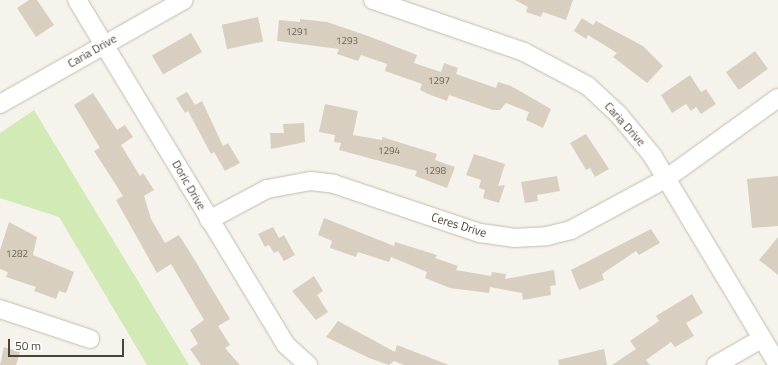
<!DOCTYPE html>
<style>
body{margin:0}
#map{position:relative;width:778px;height:365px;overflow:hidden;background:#f6f3ec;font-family:"Titillium Web",sans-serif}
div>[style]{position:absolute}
.green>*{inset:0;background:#d2eab5}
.building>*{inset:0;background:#d8cfc1;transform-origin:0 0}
.roads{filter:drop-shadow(0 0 1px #c2bbae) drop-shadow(0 0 1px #c2bbae)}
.minor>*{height:18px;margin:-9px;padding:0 9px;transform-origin:9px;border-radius:9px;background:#fff}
span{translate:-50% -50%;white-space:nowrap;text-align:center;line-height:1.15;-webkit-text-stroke:3px #fff;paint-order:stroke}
.number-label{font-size:10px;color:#6e675b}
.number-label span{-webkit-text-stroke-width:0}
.street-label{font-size:12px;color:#4b4439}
.scale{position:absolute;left:8px;top:339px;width:116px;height:18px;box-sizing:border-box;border:2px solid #4b4439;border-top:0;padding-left:5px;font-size:12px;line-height:14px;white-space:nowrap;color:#4b4439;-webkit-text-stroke:3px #fff;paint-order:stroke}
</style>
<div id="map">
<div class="green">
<div style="clip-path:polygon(34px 110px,189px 365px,147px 365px,59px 217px,0 198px,0 133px)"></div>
</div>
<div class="building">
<div style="clip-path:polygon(29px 0,37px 0,54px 25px,36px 37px,17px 8px)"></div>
<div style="clip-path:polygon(515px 0,573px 0,566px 20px,543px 12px,541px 17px,526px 12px,528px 7px)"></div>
<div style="left:258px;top:17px;width:25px;height:37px;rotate:78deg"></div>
<div style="clip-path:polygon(582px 18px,593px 25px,596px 21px,643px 46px,663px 66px,647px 83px,613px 57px,617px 53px,588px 35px,586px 39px,574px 31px)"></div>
<div style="clip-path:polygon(300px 19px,327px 22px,368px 36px,417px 55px,414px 63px,441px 72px,444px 63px,458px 68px,456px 74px,496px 88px,498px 82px,511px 86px,551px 109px,543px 128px,526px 120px,529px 112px,506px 103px,500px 110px,493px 110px,449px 95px,447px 101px,428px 94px,420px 90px,422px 84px,385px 71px,387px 64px,361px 55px,358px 61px,337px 54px,339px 49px,277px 41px,279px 20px,300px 22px)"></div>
<div style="left:191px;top:33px;width:22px;height:45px;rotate:60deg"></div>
<div style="left:755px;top:51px;width:22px;height:36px;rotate:54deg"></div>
<div style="clip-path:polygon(690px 75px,701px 92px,706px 89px,716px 104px,701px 114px,696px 107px,691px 111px,686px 104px,672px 113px,661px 95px)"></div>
<div style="clip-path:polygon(187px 92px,195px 105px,202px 101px,223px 146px,228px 143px,240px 163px,225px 171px,214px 152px,211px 154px,188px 111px,185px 113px,176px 98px)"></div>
<div style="clip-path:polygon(93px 93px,117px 130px,125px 125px,133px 137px,121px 145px,140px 176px,143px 173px,154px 190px,144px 196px,151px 219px,165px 243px,179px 235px,196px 262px,230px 319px,218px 326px,230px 345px,225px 348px,240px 365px,201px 365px,190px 349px,198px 344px,190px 330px,204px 320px,171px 264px,157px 273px,116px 200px,123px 196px,94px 151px,100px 148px,74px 105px)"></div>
<div style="clip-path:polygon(325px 104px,358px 111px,353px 135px,382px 140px,382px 137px,437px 154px,435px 160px,455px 167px,447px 188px,415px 176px,417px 171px,339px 150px,341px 143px,334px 142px,335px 135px,319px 132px)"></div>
<div style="clip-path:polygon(304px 123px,305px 142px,271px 149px,270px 133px,284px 133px,283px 124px)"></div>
<div style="clip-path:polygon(586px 134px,609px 169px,595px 177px,590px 168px,586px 170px,570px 143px)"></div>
<div style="clip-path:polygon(474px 154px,505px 164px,498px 186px,505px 185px,499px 203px,483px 198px,485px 190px,479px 188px,481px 180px,466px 175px)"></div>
<div style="clip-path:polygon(557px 176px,560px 191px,537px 195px,538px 201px,525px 203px,521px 182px)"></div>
<div style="clip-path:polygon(778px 176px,778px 226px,752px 228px,747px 179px)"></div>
<div style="clip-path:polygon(324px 218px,394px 246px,395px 242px,437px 255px,435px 258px,458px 266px,456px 270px,491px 276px,492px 272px,506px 274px,505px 279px,554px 270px,556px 285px,550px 286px,551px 295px,523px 300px,522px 293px,490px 287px,489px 293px,450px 288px,425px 278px,427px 272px,391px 257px,389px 262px,358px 252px,356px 257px,330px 248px,332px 241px,318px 235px)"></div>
<div style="clip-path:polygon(9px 222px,37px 237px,33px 255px,74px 272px,66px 293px,59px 291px,56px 299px,34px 291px,36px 287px,6px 277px,8px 272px,0 269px,0 250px)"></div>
<div style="clip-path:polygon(273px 227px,279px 238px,284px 235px,295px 255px,284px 261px,278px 251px,274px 253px,269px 245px,265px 247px,258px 234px)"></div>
<div style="clip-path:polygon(651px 229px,660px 243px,639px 255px,636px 251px,602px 274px,604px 280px,579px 290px,571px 270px)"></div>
<div style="clip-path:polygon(778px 237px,778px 275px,759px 260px)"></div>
<div style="clip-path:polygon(314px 276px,323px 291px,317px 295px,328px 312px,316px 320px,292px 291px)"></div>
<div style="clip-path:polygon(692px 294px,703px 313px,686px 323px,694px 336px,675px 347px,671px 342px,646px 360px,650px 365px,612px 365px,636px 349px,630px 341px,659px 321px,656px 316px)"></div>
<div style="clip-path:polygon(338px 321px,395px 352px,397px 345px,449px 365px,404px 365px,394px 361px,389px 365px,369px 358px,326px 337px)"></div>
<div style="clip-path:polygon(4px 347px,20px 352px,16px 365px,0 365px)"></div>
<div style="clip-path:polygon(604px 349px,607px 365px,559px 365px,558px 360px)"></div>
</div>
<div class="roads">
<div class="minor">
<div style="left:77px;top:0;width:403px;rotate:58.8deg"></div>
<div style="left:286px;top:345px;width:30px;rotate:42deg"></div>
<div style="left:373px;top:0;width:160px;rotate:19deg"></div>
<div style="left:524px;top:52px;width:72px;rotate:28deg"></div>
<div style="left:588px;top:86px;width:41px;rotate:43deg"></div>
<div style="left:618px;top:114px;width:53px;rotate:50.3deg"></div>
<div style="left:652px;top:155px;width:245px;rotate:59deg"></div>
<div style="left:0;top:104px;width:211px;rotate:-29.5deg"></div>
<div style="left:209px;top:220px;width:66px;rotate:-28.1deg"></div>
<div style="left:267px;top:189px;width:45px;rotate:-10.3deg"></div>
<div style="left:311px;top:181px;width:23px;rotate:7deg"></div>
<div style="left:334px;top:184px;width:154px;rotate:18.6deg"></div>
<div style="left:480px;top:233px;width:34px;rotate:8deg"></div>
<div style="left:514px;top:238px;width:33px;rotate:-3deg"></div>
<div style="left:547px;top:236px;width:25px;rotate:-14deg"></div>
<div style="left:571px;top:230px;width:109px;rotate:-28.4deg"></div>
<div style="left:667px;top:178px;width:137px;rotate:-35.8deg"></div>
<div style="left:0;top:309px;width:95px;rotate:18.4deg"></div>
<div style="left:716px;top:365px;width:52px;rotate:-30deg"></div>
</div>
</div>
<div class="number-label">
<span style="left:297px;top:32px">1291</span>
<span style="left:347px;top:41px">1293</span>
<span style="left:439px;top:81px">1297</span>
<span style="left:389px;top:151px">1294</span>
<span style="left:435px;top:171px">1298</span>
<span style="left:17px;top:254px">1282</span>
</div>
<div class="street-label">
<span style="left:92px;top:51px;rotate:-30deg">Caria Drive</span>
<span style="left:625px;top:124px;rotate:48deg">Caria Drive</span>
<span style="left:189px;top:185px;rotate:60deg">Doric Drive</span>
<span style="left:459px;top:225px;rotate:17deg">Ceres Drive</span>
</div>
<div class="scale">50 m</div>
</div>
